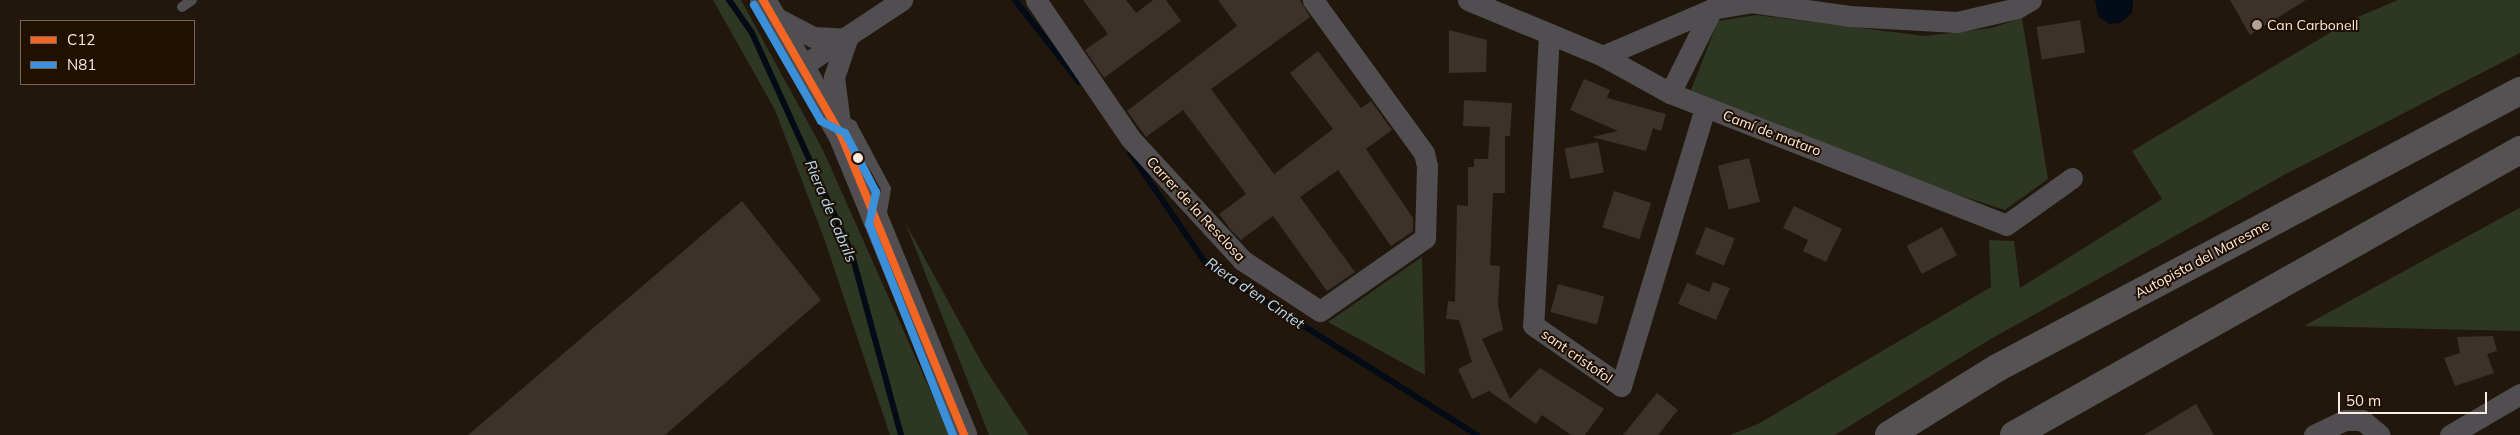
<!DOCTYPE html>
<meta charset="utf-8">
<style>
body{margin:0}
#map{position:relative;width:2520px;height:435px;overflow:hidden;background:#22170c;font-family:Mulish,sans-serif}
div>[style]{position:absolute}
.green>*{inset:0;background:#2e3722}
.water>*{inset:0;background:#030b16}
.stream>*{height:6px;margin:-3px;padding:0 3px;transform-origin:3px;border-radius:3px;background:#030b16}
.building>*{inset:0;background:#3c322a;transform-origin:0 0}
.service>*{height:10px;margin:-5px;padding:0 5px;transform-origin:5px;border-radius:5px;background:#504e50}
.minor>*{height:21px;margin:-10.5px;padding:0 10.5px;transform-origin:10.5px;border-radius:10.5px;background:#504e50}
.tertiary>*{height:26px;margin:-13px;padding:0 13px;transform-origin:13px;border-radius:13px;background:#504e50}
.motorway>*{height:28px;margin:-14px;padding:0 14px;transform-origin:14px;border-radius:14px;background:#555254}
.bus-1>*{height:8px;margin:-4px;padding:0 4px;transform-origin:4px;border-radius:4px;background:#f26522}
.bus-2>*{height:8px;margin:-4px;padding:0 4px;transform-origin:4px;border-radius:4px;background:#3a90db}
.dots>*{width:14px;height:14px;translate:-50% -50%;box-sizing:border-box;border:2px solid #210f00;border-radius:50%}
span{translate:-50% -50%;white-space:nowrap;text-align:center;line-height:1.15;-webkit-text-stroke:4px #210f00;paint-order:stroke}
.poi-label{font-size:14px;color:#faecdf}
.left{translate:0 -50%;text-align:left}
.street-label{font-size:14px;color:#faecdf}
.water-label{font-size:15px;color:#b0dffe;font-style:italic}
.legend{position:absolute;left:20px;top:20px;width:175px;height:65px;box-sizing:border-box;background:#210f00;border:1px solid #786759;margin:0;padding:6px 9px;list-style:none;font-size:15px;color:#faecdf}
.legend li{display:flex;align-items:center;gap:10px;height:25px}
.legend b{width:25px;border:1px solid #786759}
.scale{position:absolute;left:2338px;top:392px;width:149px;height:22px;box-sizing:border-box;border:2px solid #faecdf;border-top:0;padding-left:6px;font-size:15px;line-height:18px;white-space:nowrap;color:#faecdf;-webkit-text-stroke:4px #210f00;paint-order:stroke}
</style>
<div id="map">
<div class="green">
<div style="clip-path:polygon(713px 0,741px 0,823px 150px,950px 435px,890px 435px,825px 241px,775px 110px)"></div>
<div style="clip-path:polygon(2398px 0,2520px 0,2520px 53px,2284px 175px,1989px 340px,1835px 435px,1730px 435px,1758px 424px,1991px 287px,1989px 240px,2014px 241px,2020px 288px,2162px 199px,2132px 151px,2353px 19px)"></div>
<div style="clip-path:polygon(1756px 15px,1925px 36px,1991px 28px,2022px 18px,2048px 179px,2005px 210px,1894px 174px,1691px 90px,1718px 21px)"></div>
<div style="clip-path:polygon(2520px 208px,2520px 331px,2304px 326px,2512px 212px)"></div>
<div style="clip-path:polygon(905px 222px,984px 367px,1029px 435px,989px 435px)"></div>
<div style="clip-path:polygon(1422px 257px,1425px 375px,1328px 322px)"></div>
</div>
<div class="water">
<div style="clip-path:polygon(2095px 0,2133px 0,2132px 13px,2120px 23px,2109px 24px,2098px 16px)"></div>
</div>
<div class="stream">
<div style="left:729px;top:0;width:40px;rotate:55.1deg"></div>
<div style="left:752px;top:33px;width:239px;rotate:65.6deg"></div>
<div style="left:851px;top:251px;width:191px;rotate:74.8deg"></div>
<div style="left:1015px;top:0;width:104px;rotate:52deg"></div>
<div style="left:1130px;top:153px;width:136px;rotate:55.5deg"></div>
<div style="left:1207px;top:265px;width:319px;rotate:32.2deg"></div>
</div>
<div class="building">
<div style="clip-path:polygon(1083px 0,1126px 0,1136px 13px,1153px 0,1166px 0,1181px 21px,1104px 78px,1085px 50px,1108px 34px)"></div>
<div style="clip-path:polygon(1218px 0,1300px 0,1310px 17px,1211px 89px,1274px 174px,1333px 129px,1290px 73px,1318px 51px,1361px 108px,1371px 101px,1392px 130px,1366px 149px,1413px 218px,1413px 231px,1391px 246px,1338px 170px,1300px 197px,1355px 272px,1327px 291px,1273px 216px,1241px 240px,1231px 230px,1219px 214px,1246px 194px,1183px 110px,1146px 137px,1127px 111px,1237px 26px)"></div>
<div style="clip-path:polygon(2230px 0,2306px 0,2250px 35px)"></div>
<div style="left:2080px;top:20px;width:33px;height:44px;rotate:81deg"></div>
<div style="clip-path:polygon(1449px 30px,1487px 40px,1486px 72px,1449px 73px)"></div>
<div style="clip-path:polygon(1584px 79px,1610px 90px,1607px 98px,1666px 114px,1661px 131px,1653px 128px,1646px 151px,1592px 137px,1618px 131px,1570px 110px)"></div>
<div style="clip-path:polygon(1464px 100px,1512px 103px,1510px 136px,1505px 136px,1505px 193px,1493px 193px,1490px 265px,1500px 266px,1498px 305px,1503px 330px,1482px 339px,1510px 399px,1540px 368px,1604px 409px,1585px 435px,1571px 435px,1542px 415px,1536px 424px,1489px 391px,1472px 399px,1458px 369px,1472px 362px,1459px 320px,1446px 319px,1448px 301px,1455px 302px,1457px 205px,1468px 206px,1468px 167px,1474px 167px,1474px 159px,1488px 159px,1490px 127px,1463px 126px)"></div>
<div style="left:1598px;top:142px;width:31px;height:34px;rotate:79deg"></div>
<div style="left:1749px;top:158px;width:45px;height:32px;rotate:76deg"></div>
<div style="left:1614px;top:191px;width:39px;height:38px;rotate:18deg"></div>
<div style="clip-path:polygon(742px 201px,821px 300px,665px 435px,468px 435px)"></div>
<div style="clip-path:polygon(1794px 206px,1842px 229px,1826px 262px,1803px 251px,1808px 240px,1783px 228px)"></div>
<div style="left:1706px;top:227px;width:31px;height:29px;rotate:22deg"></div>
<div style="left:1942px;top:227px;width:32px;height:40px;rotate:62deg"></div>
<div style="clip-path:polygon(1713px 282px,1730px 288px,1716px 320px,1678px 304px,1687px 283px,1709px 292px)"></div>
<div style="left:1558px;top:284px;width:48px;height:29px;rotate:15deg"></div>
<div style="clip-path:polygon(2493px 336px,2497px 351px,2487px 354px,2494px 373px,2455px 386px,2444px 358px,2460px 353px,2457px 337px)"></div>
<div style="clip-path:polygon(1657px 393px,1678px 410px,1658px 435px,1623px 435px)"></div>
<div style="clip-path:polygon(2196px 404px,2214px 435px,2144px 435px)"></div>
</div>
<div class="service">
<div style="left:182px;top:7px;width:12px;rotate:-35deg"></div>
<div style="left:839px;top:118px;width:15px;rotate:28deg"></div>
<div style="left:852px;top:125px;width:72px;rotate:62deg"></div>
<div style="left:886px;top:189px;width:29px;rotate:100deg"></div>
</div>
<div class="minor">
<div style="left:1036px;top:0;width:167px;rotate:55.7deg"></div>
<div style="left:1130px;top:138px;width:166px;rotate:47.4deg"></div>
<div style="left:1242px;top:260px;width:93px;rotate:33.2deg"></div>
<div style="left:1320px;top:311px;width:128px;rotate:-34.8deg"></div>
<div style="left:1425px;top:238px;width:72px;rotate:-88.4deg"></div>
<div style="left:1427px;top:166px;width:13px;rotate:-103deg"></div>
<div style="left:1424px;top:153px;width:189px;rotate:-126deg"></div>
<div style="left:1468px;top:0;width:146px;rotate:22.5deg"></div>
<div style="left:1603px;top:56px;width:77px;rotate:28.9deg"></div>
<div style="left:1670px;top:93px;width:361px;rotate:21.4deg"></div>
<div style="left:2006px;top:225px;width:81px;rotate:-35.5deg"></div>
<div style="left:775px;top:17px;width:43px;rotate:27.8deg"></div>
<div style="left:813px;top:37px;width:34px;rotate:3deg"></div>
<div style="left:847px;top:39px;width:40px;rotate:108.9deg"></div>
<div style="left:834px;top:77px;width:54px;rotate:82.6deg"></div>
<div style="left:1549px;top:34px;width:291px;rotate:93.1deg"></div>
<div style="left:1533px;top:325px;width:107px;rotate:34.7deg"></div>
<div style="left:1621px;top:386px;width:291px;rotate:-73.2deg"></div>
<div style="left:1603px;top:56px;width:119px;rotate:-23.3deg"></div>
<div style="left:802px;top:66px;width:120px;rotate:-33.4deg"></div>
<div style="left:1670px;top:93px;width:94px;rotate:-63.4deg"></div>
<div style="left:1712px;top:9px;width:40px;rotate:-10deg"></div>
<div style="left:1751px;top:2px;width:99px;rotate:8.1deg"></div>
<div style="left:1849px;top:16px;width:108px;rotate:3.2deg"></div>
<div style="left:1957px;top:22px;width:62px;rotate:-13.1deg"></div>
<div style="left:2017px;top:8px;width:16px;rotate:-30deg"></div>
<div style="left:2314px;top:435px;width:34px;rotate:-26deg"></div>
<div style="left:2345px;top:420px;width:17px"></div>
<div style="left:2362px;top:420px;width:23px;rotate:40deg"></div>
<div style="left:2450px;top:435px;width:81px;rotate:-30.4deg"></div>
</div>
<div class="tertiary">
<div style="left:763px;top:0;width:158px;rotate:60deg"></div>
<div style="left:842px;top:137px;width:322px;rotate:67.7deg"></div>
</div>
<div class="motorway">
<div style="left:1889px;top:435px;width:127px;rotate:-31.8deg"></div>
<div style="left:1997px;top:368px;width:592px;rotate:-27.91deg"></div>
<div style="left:2014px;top:435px;width:581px;rotate:-29.39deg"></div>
</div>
<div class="bus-1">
<div style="left:763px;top:0;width:158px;rotate:60deg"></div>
<div style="left:842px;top:137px;width:322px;rotate:67.7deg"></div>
</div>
<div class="bus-2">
<div style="left:754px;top:5px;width:134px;rotate:60deg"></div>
<div style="left:821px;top:121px;width:27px;rotate:27deg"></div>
<div style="left:845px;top:133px;width:67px;rotate:62.3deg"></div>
<div style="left:876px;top:192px;width:33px;rotate:102deg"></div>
<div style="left:869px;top:224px;width:227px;rotate:68.3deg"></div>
</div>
<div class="dots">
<div style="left:2257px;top:25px;background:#aea195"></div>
<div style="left:858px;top:158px;background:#faecdf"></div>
</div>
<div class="poi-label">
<span class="left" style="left:2267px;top:25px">Can Carbonell</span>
</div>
<div class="street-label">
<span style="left:1772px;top:133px;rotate:21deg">Camí de mataro</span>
<span style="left:1196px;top:209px;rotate:47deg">Carrer de la Resclosa</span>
<span style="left:2202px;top:259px;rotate:-28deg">Autopista del Maresme</span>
<span style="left:1577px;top:356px;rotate:35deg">sant cristofol</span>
</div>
<div class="water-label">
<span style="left:831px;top:211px;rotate:67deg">Riera de Cabrils</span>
<span style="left:1255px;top:293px;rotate:34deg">Riera d'en Cintet</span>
</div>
<ul class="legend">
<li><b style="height:6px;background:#f26522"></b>C12</li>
<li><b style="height:6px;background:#3a90db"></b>N81</li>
</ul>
<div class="scale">50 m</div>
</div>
